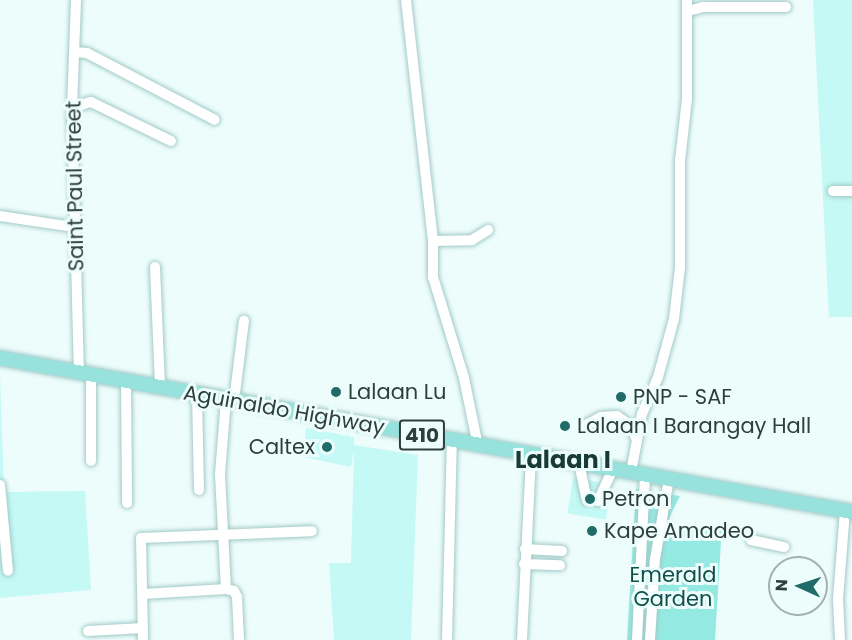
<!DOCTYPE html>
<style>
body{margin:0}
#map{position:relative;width:852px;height:640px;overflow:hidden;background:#edfdfc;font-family:Poppins,sans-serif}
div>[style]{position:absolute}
.built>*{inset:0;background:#c4f9f5;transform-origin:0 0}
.green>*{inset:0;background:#94eae3}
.roads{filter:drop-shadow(0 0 2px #a1cac7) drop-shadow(0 0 2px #a1cac7)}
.minor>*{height:10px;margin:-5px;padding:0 5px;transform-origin:5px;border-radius:5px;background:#fff}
.major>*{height:14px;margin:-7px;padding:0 7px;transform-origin:7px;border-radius:7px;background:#98e2dd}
.dots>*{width:16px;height:16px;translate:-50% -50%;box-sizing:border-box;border:3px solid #edfdfc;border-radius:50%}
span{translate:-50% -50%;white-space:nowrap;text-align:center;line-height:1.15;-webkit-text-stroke:6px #edfdfc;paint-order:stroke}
.shield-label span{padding:2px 4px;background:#edfdfc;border:2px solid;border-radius:4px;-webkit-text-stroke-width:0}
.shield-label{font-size:20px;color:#2d3e3d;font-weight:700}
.street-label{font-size:21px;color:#2d3e3d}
.poi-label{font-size:21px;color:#2d3e3d}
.left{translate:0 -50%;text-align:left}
.right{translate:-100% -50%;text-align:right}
.park-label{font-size:21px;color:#0f504c}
.quarter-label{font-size:24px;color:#183b38;font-weight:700}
.north{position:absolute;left:768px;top:556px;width:60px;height:60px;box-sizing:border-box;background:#edfdfc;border:2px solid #a0b1b0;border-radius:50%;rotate:273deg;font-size:16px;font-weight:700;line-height:24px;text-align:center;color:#2d3e3d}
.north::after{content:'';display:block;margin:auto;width:21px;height:27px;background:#206b67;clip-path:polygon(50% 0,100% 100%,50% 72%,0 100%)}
</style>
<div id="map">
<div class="built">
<div style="clip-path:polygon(813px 0,852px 0,852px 317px,829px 317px)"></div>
<div style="clip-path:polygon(0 373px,4px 492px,85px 491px,91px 590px,0 598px)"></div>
<div style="clip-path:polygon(306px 428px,354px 437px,354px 445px,418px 455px,411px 640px,334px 640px,329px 563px,351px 563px,354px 449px,351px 467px,304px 457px)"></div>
<div style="left:573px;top:478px;width:39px;height:36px;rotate:9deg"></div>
</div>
<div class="green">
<div style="clip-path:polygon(636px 489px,680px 496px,670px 516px,670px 532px,722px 525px,715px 640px,627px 640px)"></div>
</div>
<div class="roads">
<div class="minor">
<div style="left:76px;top:0;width:108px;rotate:92.1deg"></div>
<div style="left:72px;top:108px;width:265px;rotate:88.5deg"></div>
<div style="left:406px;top:0;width:243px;rotate:83.6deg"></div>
<div style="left:433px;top:241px;width:36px;rotate:90deg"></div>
<div style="left:433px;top:277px;width:106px;rotate:72.9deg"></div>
<div style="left:464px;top:378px;width:69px;rotate:78.4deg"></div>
<div style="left:688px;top:11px;width:16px;rotate:-15deg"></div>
<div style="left:703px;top:7px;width:83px"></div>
<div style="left:75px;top:52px;width:12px;rotate:5deg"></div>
<div style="left:87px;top:53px;width:144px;rotate:27.6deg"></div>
<div style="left:72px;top:108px;width:20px;rotate:-18deg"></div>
<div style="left:91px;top:102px;width:89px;rotate:26deg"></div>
<div style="left:833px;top:191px;width:19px"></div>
<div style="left:0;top:216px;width:75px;rotate:8.5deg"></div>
<div style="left:433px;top:241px;width:39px;rotate:-1deg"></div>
<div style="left:472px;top:240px;width:19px;rotate:-32deg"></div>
<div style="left:155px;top:267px;width:120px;rotate:87.6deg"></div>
<div style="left:91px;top:375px;width:86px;rotate:90deg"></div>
<div style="left:126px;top:381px;width:122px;rotate:89.5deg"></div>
<div style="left:197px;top:395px;width:95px;rotate:88.8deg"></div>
<div style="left:234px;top:401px;width:81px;rotate:-82.9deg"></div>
<div style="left:586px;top:425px;width:17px;rotate:-28deg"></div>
<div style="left:601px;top:417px;width:16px;rotate:-4deg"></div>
<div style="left:617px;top:416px;width:16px;rotate:35deg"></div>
<div style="left:630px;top:425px;width:14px;rotate:65deg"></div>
<div style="left:579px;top:463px;width:38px;rotate:78deg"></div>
<div style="left:631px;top:472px;width:59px;rotate:-79.3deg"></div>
<div style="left:642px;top:414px;width:40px;rotate:-66.6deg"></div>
<div style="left:658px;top:377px;width:60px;rotate:-74.6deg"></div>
<div style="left:674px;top:319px;width:52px;rotate:-83.4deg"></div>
<div style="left:680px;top:267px;width:106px;rotate:-90deg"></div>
<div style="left:680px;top:161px;width:62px;rotate:-83.6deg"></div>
<div style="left:687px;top:99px;width:99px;rotate:-90deg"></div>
<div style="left:0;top:485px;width:86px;rotate:84.7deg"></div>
<div style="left:598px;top:501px;width:35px;rotate:-65deg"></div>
<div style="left:751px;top:540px;width:34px;rotate:12deg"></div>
<div style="left:525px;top:549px;width:37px;rotate:3deg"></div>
<div style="left:524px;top:564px;width:36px;rotate:2deg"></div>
<div style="left:226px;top:589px;width:8px;rotate:14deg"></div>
<div style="left:234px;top:591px;width:7px;rotate:63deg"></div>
<div style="left:237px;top:597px;width:43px;rotate:87.3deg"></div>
<div style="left:143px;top:594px;width:83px;rotate:-3.4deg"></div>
<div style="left:226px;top:589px;width:115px;rotate:-93deg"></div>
<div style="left:220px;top:474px;width:75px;rotate:-85.4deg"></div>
<div style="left:88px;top:631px;width:55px;rotate:-3.1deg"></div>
<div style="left:143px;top:640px;width:102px;rotate:-91.1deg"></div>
<div style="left:141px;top:538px;width:171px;rotate:-2.3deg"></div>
<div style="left:447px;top:640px;width:200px;rotate:-88.6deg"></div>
<div style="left:522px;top:640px;width:186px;rotate:-87.2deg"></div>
<div style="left:637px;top:640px;width:165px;rotate:-87.2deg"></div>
<div style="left:650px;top:640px;width:81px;rotate:-86.5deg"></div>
<div style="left:655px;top:559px;width:81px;rotate:-80.1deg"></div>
<div style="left:840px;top:640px;width:41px;rotate:-92.8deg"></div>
<div style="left:838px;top:599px;width:88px;rotate:-85.5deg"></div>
</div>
<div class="major">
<div style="left:0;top:358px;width:866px;rotate:10.25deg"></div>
</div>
</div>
<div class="dots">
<div style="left:336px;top:392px;background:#206b67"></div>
<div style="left:621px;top:397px;background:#206b67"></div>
<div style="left:565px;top:426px;background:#206b67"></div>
<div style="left:327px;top:447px;background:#206b67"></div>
<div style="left:590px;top:499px;background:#206b67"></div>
<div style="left:592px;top:531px;background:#206b67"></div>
</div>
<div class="shield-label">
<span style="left:422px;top:435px">410</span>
</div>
<div class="street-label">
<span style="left:75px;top:186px;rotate:-91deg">Saint Paul Street</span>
<span style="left:284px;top:410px;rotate:10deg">Aguinaldo Highway</span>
</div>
<div class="poi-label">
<span class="left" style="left:348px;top:392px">Lalaan Lu</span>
<span class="left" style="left:633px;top:397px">PNP - SAF</span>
<span class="left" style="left:577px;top:426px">Lalaan I Barangay Hall</span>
<span class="right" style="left:315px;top:447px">Caltex</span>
<span class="left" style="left:602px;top:499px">Petron</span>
<span class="left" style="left:604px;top:531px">Kape Amadeo</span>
</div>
<div class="park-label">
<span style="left:673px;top:587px">Emerald<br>Garden</span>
</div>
<div class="quarter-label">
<span style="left:563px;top:460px">Lalaan I</span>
</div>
<div class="north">N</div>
</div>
